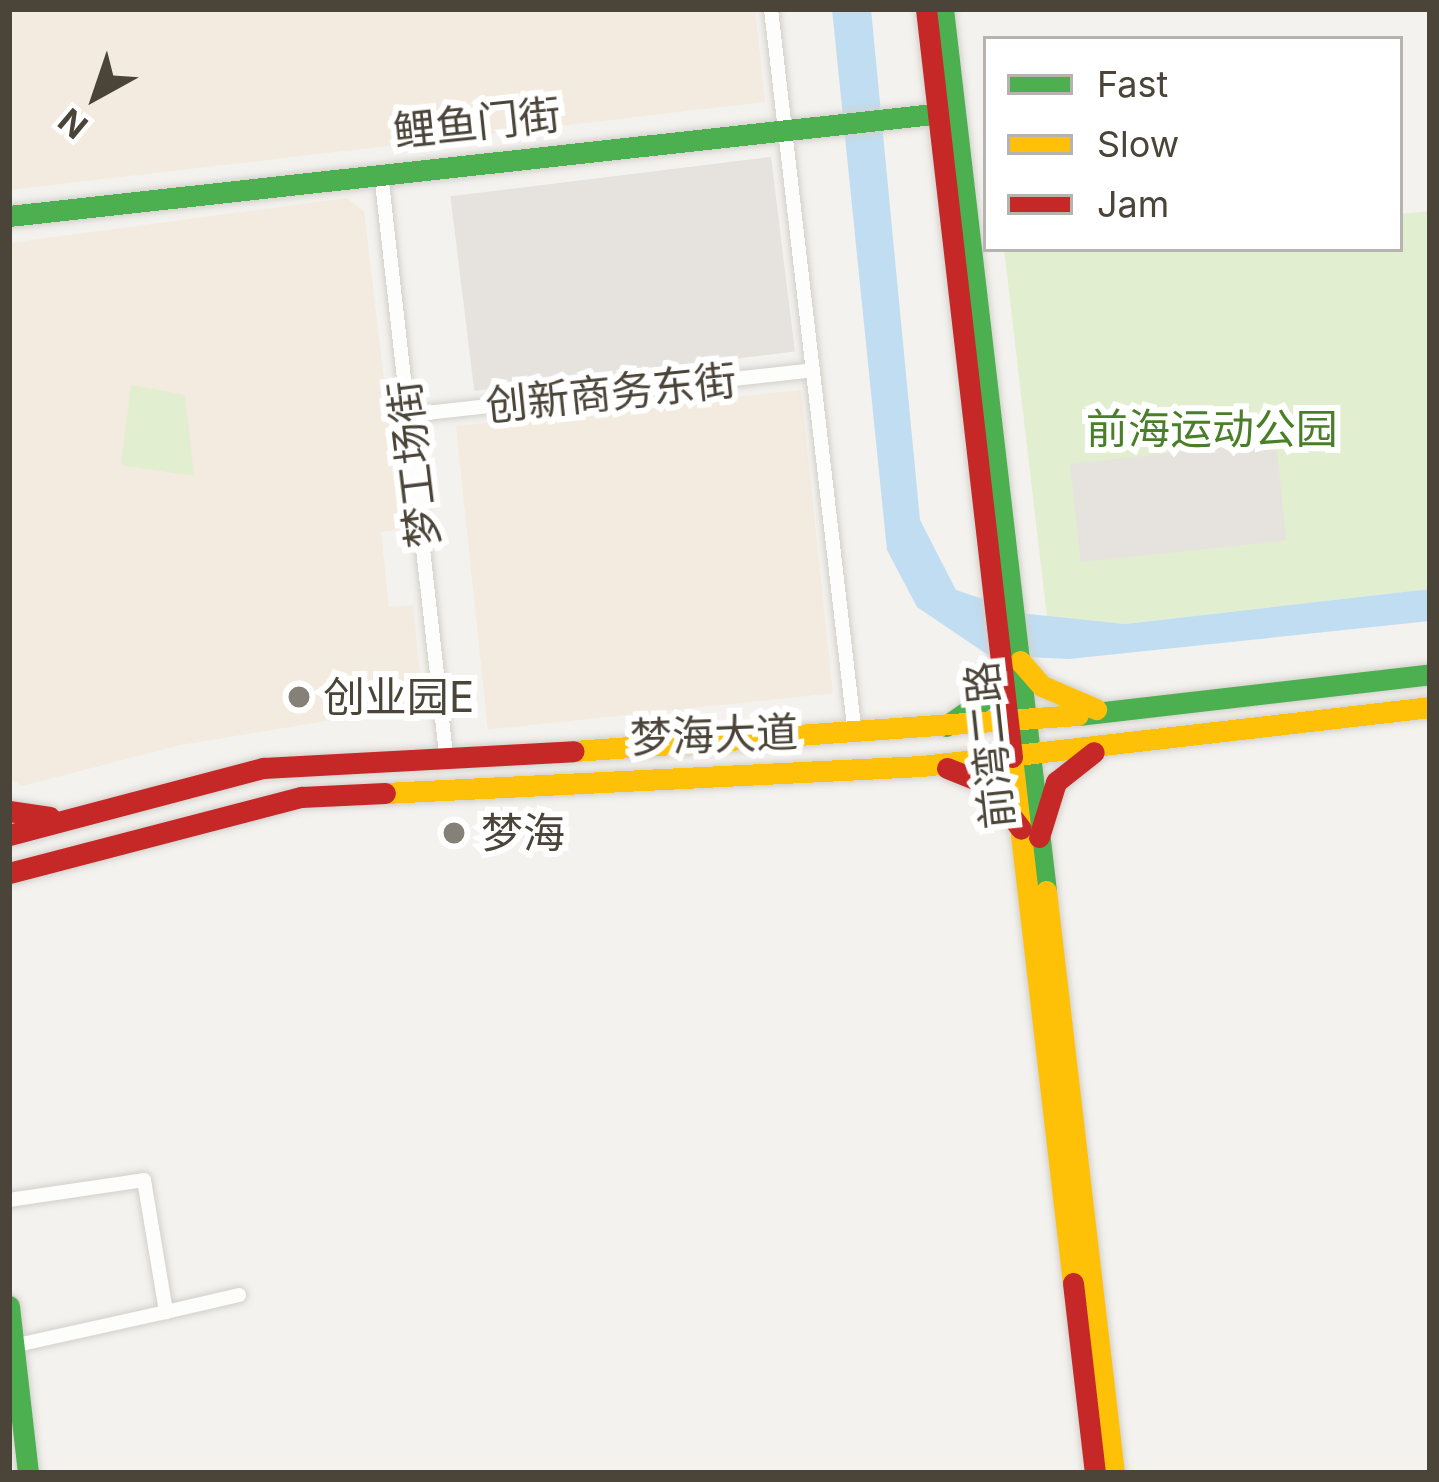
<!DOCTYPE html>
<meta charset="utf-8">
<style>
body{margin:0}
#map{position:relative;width:1439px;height:1482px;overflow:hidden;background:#f4f2ee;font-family:Inter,"Noto Sans SC",sans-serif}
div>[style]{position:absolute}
.commercial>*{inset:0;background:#f3ebdf;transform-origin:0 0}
.green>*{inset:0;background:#e1eecf}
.parking>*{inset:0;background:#e6e3df;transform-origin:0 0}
.water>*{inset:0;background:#c0ddf1}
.roads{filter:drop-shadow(0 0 3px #d2d0cb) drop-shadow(0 0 3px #d2d0cb)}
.street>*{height:14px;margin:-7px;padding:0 7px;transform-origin:7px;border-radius:7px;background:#fdfdfc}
.fast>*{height:21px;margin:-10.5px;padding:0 10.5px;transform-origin:10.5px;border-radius:10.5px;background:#4caf50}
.slow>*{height:21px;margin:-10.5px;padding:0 10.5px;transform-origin:10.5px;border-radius:10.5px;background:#ffc107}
.jam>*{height:21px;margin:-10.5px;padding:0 10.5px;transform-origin:10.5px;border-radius:10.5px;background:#c62828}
.dots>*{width:33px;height:33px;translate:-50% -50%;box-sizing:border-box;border:6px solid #fff;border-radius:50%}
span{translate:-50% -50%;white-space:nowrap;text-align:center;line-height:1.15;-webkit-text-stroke:12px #fff;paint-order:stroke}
.street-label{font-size:42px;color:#4b4439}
.park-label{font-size:42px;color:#4a7f2a}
.poi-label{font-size:42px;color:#4b4439}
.left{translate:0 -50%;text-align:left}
.frame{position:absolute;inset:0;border:12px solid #4b4439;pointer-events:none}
.legend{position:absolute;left:983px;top:36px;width:420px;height:216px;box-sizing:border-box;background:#fff;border:3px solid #b7b4b0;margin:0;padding:15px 21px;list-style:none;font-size:36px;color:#4b4439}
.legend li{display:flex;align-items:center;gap:24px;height:60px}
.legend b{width:60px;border:3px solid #b7b4b0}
.north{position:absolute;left:36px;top:36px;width:120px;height:120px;-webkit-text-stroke:9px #fff;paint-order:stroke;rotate:220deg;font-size:33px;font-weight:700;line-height:48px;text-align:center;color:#4b4439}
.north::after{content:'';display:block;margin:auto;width:42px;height:54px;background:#4b4439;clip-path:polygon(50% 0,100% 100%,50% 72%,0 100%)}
</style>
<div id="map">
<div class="commercial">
<div style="clip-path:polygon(9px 9px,755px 9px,765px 102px,9px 190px)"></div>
<div style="clip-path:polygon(347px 198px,364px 211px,402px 529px,381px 532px,389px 607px,413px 605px,423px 705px,181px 745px,22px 786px,9px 778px,9px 243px)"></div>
<div style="left:801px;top:390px;width:305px;height:347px;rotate:84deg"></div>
</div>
<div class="green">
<div style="clip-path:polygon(1430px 211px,1430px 589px,1125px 624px,1047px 617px,1004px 249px,1400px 249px,1400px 214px)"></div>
<div style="clip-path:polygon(131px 385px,185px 395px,194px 476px,121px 465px)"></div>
</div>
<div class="parking">
<div style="left:771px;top:157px;width:196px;height:323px;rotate:83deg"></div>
<div style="left:1276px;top:442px;width:99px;height:207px;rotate:84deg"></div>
</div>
<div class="water">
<div style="clip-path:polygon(832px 9px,871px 9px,920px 520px,956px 590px,1028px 614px,1125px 624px,1430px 589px,1430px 621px,1069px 659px,988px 655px,917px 607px,887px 550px)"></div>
</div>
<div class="roads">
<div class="street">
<div style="left:771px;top:9px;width:731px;rotate:83.4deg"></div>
<div style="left:381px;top:173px;width:585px;rotate:83.62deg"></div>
<div style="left:408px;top:415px;width:407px;rotate:-6.3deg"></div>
<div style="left:9px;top:1200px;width:136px;rotate:-8.4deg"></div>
<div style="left:144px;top:1180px;width:134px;rotate:80.5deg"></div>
<div style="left:166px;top:1312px;width:157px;rotate:167.5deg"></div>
<div style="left:166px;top:1312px;width:75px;rotate:-13.1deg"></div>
</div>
<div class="fast">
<div style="left:943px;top:9px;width:888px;rotate:83.34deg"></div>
<div style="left:9px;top:216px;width:948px;rotate:-6.3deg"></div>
<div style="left:1078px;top:715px;width:354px;rotate:-6.6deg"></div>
<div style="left:946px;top:726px;width:44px;rotate:-34.8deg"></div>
<div style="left:982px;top:701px;width:44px;rotate:-64.6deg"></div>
<div style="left:9px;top:1306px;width:168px;rotate:83.5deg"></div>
</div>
<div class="slow">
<div style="left:1020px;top:661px;width:33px;rotate:49deg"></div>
<div style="left:1042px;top:686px;width:59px;rotate:23.1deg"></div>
<div style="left:574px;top:751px;width:505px;rotate:-4.09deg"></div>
<div style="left:1012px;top:757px;width:530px;rotate:83.38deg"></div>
<div style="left:385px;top:793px;width:538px;rotate:-2.88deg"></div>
<div style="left:922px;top:766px;width:511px;rotate:-6.62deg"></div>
<div style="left:1046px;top:891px;width:586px;rotate:83.34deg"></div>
</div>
<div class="jam">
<div style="left:926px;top:9px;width:753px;rotate:83.44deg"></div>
<div style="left:947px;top:768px;width:43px;rotate:21.8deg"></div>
<div style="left:987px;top:784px;width:56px;rotate:52.9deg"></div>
<div style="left:9px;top:811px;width:41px;rotate:8.3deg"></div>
<div style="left:9px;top:835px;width:263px;rotate:-14.8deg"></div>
<div style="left:263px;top:768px;width:311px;rotate:-3.1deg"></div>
<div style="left:1039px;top:837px;width:58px;rotate:-72.8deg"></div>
<div style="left:1056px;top:782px;width:48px;rotate:-38.3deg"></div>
<div style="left:9px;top:873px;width:302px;rotate:-14.6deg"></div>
<div style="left:301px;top:797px;width:84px;rotate:-2.7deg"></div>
<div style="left:1073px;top:1283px;width:191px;rotate:83.4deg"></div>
</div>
</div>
<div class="dots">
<div style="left:299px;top:697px;background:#868178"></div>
<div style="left:454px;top:833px;background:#868178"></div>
</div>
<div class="street-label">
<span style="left:477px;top:123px;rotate:-6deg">鲤鱼门街</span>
<span style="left:611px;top:393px;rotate:-6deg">创新商务东街</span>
<span style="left:414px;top:464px;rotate:-97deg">梦工场街</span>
<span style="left:714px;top:735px;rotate:-2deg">梦海大道</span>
<span style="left:990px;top:745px;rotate:-96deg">前湾二路</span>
</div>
<div class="park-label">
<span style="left:1212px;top:429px">前海运动公园</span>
</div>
<div class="poi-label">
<span class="left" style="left:323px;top:697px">创业园E</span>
<span class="left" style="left:481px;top:833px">梦海</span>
</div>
<div class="frame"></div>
<ul class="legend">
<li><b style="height:15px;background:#4caf50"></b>Fast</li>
<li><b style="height:15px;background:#ffc107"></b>Slow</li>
<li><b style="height:15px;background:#c62828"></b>Jam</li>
</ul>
<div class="north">N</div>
</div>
